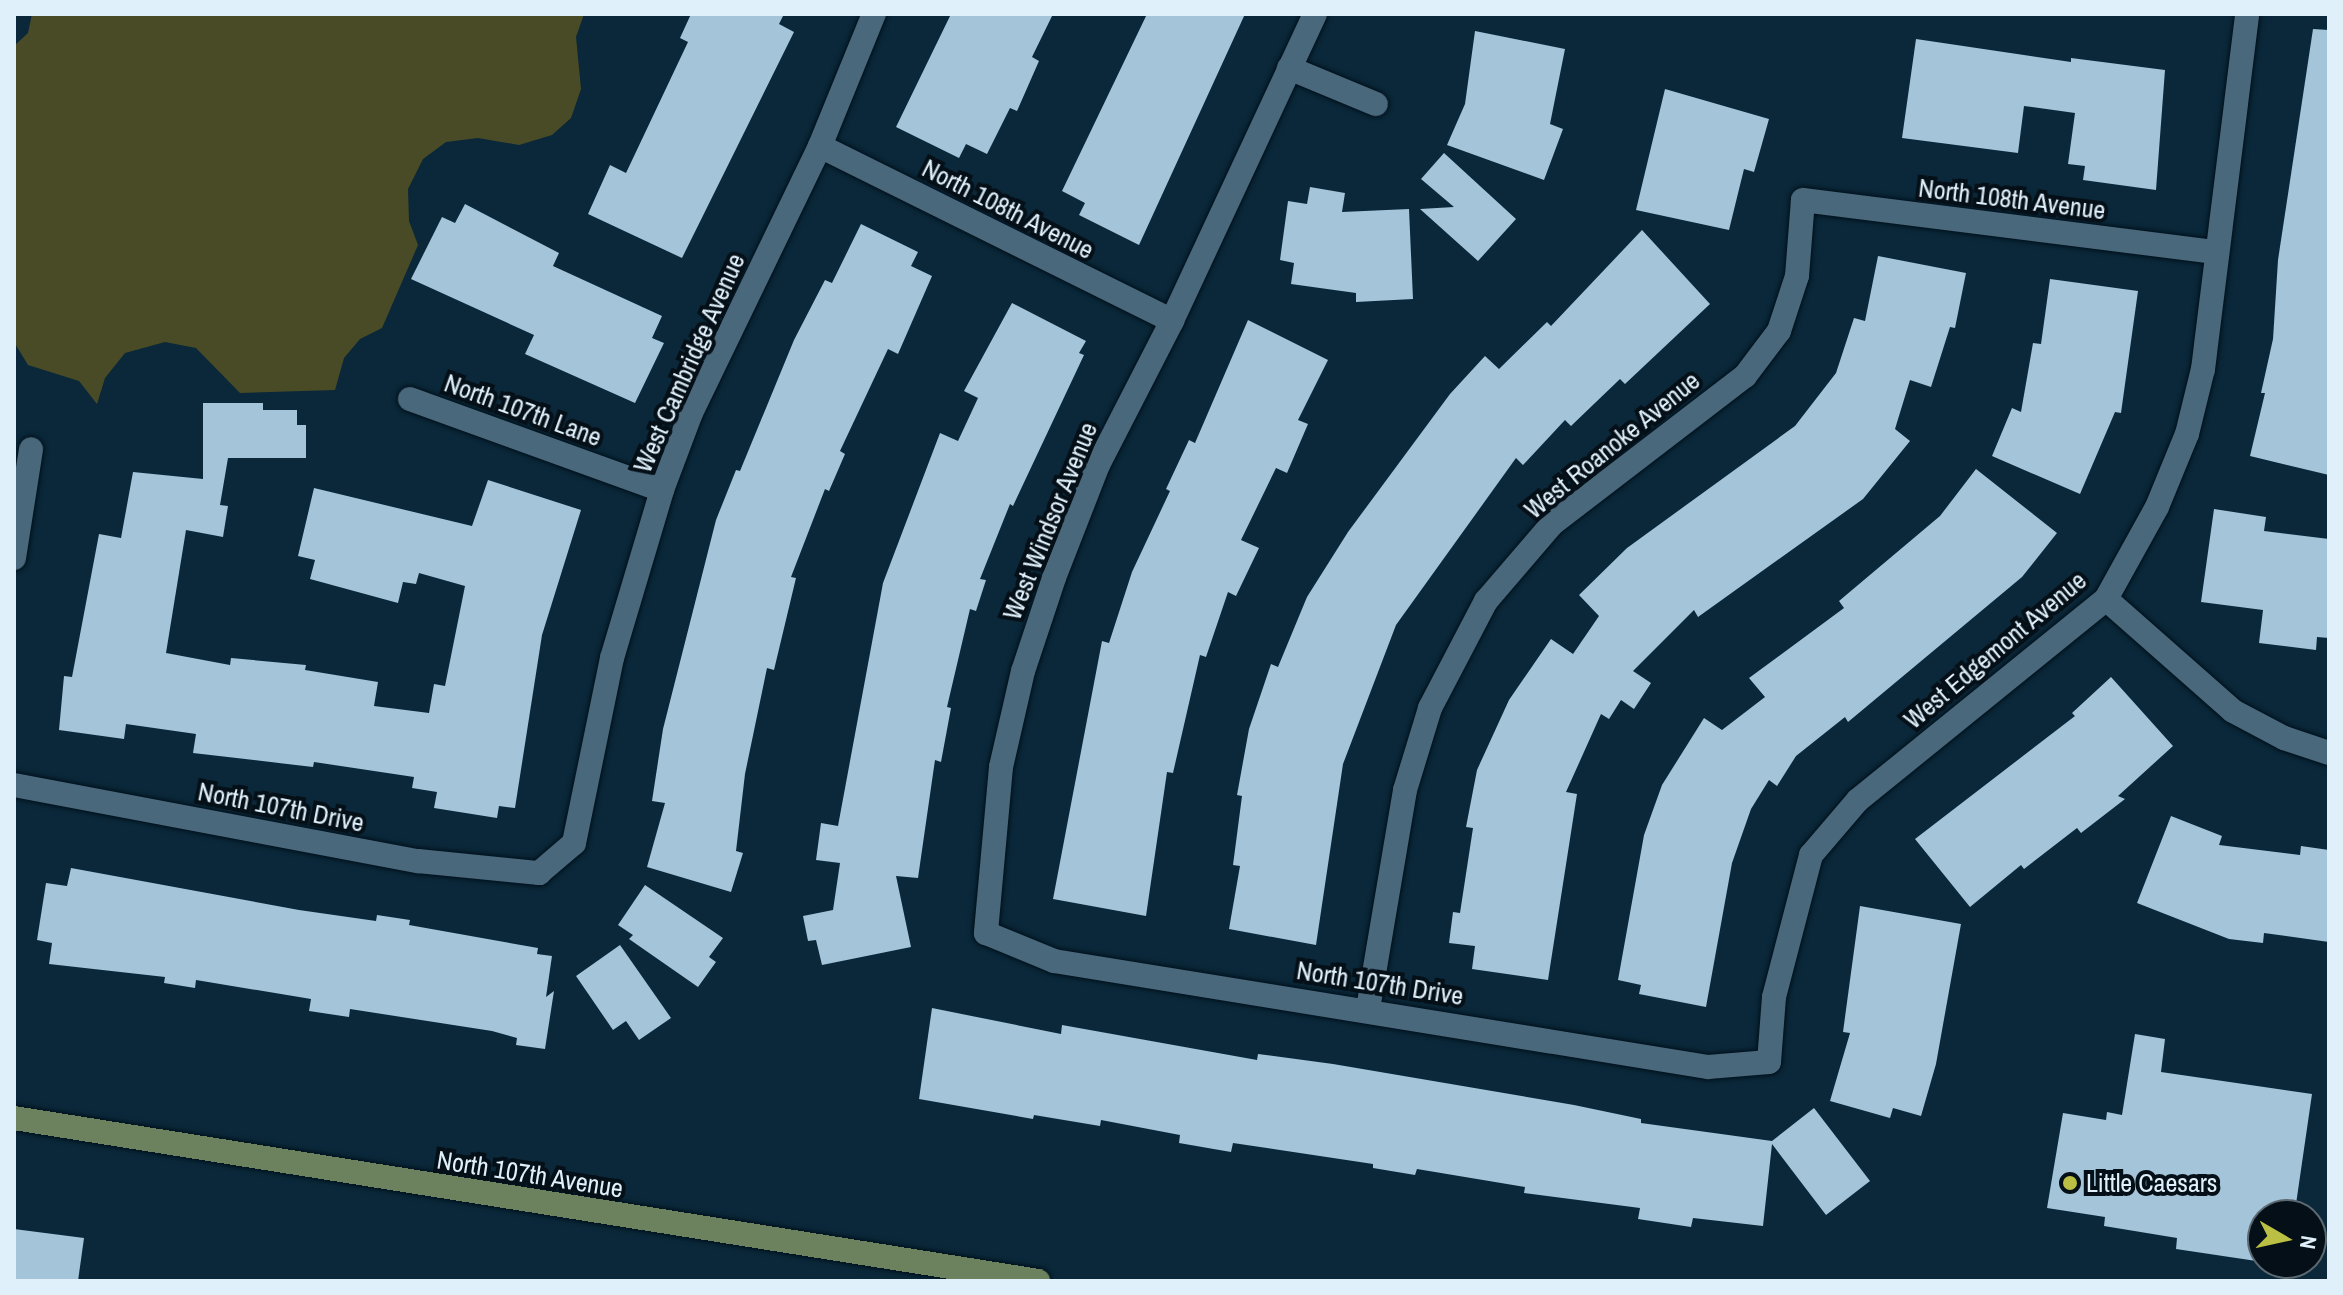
<!DOCTYPE html>
<style>
body{margin:0}
#map{position:relative;width:2343px;height:1295px;overflow:hidden;background:#0a2839;font-family:"Archivo Narrow",sans-serif}
div>[style]{position:absolute}
.green>*{inset:0;background:#494b27}
.building>*{inset:0;background:#a3c4d9}
.roads{filter:drop-shadow(0 0 2px #00101c) drop-shadow(0 0 2px #00101c)}
.street>*{height:24px;margin:-12px;padding:0 12px;transform-origin:12px;border-radius:12px;background:#4a687b}
.secondary>*{height:24px;margin:-12px;padding:0 12px;transform-origin:12px;border-radius:12px;background:#6c825e}
.dots>*{width:22px;height:22px;translate:-50% -50%;box-sizing:border-box;border:4px solid #050f17;border-radius:50%}
span{translate:-50% -50%;white-space:nowrap;text-align:center;line-height:1.15;-webkit-text-stroke:8px #050f17;paint-order:stroke}
.street-label{font-size:26px;color:#dff0fb}
.poi-label{font-size:26px;color:#dff0fb}
.left{translate:0 -50%;text-align:left}
.frame{position:absolute;inset:0;border:16px solid #dff0fb;pointer-events:none}
.north{position:absolute;left:2247px;top:1199px;width:80px;height:80px;box-sizing:border-box;background:#050f17;border:2px solid #5c6972;border-radius:50%;rotate:99deg;font-size:22px;font-weight:700;line-height:32px;text-align:center;color:#dff0fb}
.north::after{content:'';display:block;margin:auto;width:28px;height:36px;background:#bbc044;clip-path:polygon(50% 0,100% 100%,50% 72%,0 100%)}
</style>
<div id="map">
<div class="green">
<div style="clip-path:polygon(32px 14px,584px 14px,576px 37px,581px 89px,571px 118px,552px 135px,519px 145px,478px 138px,446px 142px,423px 159px,408px 189px,409px 221px,418px 245px,382px 328px,360px 339px,344px 358px,335px 390px,240px 393px,196px 348px,165px 342px,125px 353px,105px 378px,97px 404px,79px 381px,28px 365px,14px 342px,14px 46px,28px 33px)"></div>
</div>
<div class="building">
<div style="clip-path:polygon(691px 14px,784px 14px,779px 24px,794px 32px,682px 258px,588px 214px,610px 165px,626px 173px,688px 42px,680px 38px)"></div>
<div style="clip-path:polygon(951px 14px,1053px 14px,1032px 57px,1039px 61px,1017px 111px,1010px 108px,987px 154px,966px 144px,959px 158px,896px 127px)"></div>
<div style="clip-path:polygon(1147px 14px,1245px 14px,1139px 245px,1079px 215px,1085px 203px,1062px 191px)"></div>
<div style="clip-path:polygon(2313px 29px,2329px 30px,2329px 475px,2250px 456px,2265px 393px,2261px 393px,2273px 339px,2278px 260px)"></div>
<div style="clip-path:polygon(1475px 31px,1565px 49px,1550px 124px,1563px 129px,1544px 180px,1447px 145px,1465px 104px)"></div>
<div style="clip-path:polygon(1916px 39px,2071px 62px,2071px 58px,2165px 70px,2156px 190px,2083px 180px,2085px 166px,2068px 164px,2075px 113px,2024px 106px,2018px 153px,1902px 138px)"></div>
<div style="clip-path:polygon(1665px 89px,1769px 119px,1754px 172px,1744px 169px,1729px 230px,1636px 210px)"></div>
<div style="clip-path:polygon(1444px 153px,1516px 219px,1478px 261px,1420px 209px,1454px 207px,1421px 179px)"></div>
<div style="clip-path:polygon(1310px 187px,1345px 193px,1342px 212px,1409px 209px,1413px 299px,1356px 302px,1356px 293px,1291px 284px,1294px 263px,1280px 260px,1288px 201px,1307px 204px)"></div>
<div style="clip-path:polygon(465px 204px,559px 253px,553px 266px,662px 316px,652px 338px,664px 343px,635px 403px,525px 354px,534px 335px,411px 279px,442px 217px,455px 223px)"></div>
<div style="clip-path:polygon(861px 224px,918px 252px,911px 266px,932px 276px,898px 354px,888px 349px,840px 451px,845px 454px,829px 491px,825px 489px,791px 577px,796px 578px,774px 670px,767px 668px,745px 774px,736px 851px,743px 853px,731px 892px,647px 867px,665px 803px,652px 801px,663px 729px,716px 520px,736px 470px,740px 471px,794px 340px,825px 280px,832px 283px)"></div>
<div style="clip-path:polygon(1642px 230px,1710px 304px,1625px 384px,1620px 379px,1571px 426px,1565px 420px,1523px 465px,1516px 458px,1396px 625px,1343px 764px,1316px 945px,1229px 929px,1240px 866px,1233px 865px,1242px 796px,1237px 795px,1249px 729px,1271px 664px,1278px 667px,1307px 597px,1348px 532px,1450px 394px,1485px 356px,1499px 369px,1547px 322px,1551px 326px)"></div>
<div style="clip-path:polygon(1878px 256px,1966px 273px,1955px 328px,1950px 327px,1931px 387px,1910px 380px,1895px 429px,1910px 441px,1863px 499px,1698px 617px,1694px 610px,1633px 671px,1651px 683px,1634px 709px,1621px 700px,1609px 719px,1601px 714px,1566px 792px,1577px 794px,1548px 980px,1472px 969px,1475px 946px,1449px 943px,1453px 912px,1460px 913px,1473px 828px,1466px 827px,1477px 770px,1509px 700px,1551px 639px,1573px 654px,1599px 616px,1579px 595px,1627px 548px,1795px 426px,1836px 373px,1854px 318px,1865px 321px)"></div>
<div style="clip-path:polygon(2050px 279px,2138px 291px,2121px 413px,2115px 412px,2080px 494px,1992px 456px,2012px 408px,2021px 412px,2033px 343px,2041px 344px)"></div>
<div style="clip-path:polygon(1012px 303px,1086px 341px,1079px 353px,1084px 355px,1013px 506px,1010px 504px,980px 579px,986px 580px,976px 611px,970px 609px,947px 707px,951px 708px,941px 762px,935px 760px,918px 878px,896px 876px,911px 947px,822px 965px,816px 940px,808px 941px,803px 916px,833px 910px,840px 863px,816px 860px,821px 823px,838px 826px,883px 583px,940px 433px,958px 441px,978px 398px,964px 391px)"></div>
<div style="clip-path:polygon(1248px 320px,1328px 360px,1298px 420px,1308px 424px,1287px 473px,1276px 468px,1241px 540px,1259px 548px,1236px 596px,1228px 592px,1206px 657px,1200px 655px,1173px 773px,1167px 772px,1146px 916px,1053px 899px,1102px 641px,1109px 643px,1132px 572px,1170px 491px,1166px 489px,1189px 440px,1195px 443px)"></div>
<div style="clip-path:polygon(203px 403px,263px 403px,263px 410px,297px 410px,297px 425px,306px 425px,306px 458px,228px 458px,220px 505px,228px 506px,223px 537px,186px 530px,166px 653px,230px 665px,231px 658px,306px 665px,305px 670px,378px 682px,374px 706px,429px 713px,434px 684px,445px 686px,465px 586px,419px 573px,416px 584px,403px 582px,398px 603px,310px 579px,315px 560px,298px 556px,314px 488px,472px 526px,488px 480px,581px 510px,542px 635px,515px 808px,499px 806px,497px 818px,434px 808px,437px 792px,412px 788px,414px 777px,314px 762px,313px 767px,193px 753px,196px 734px,126px 724px,124px 739px,59px 730px,64px 676px,72px 677px,99px 534px,121px 538px,133px 472px,203px 479px)"></div>
<div style="clip-path:polygon(1976px 469px,2057px 533px,2022px 577px,1848px 722px,1845px 717px,1796px 756px,1777px 786px,1769px 780px,1751px 809px,1732px 863px,1706px 1007px,1639px 994px,1641px 985px,1618px 980px,1644px 835px,1662px 785px,1704px 718px,1722px 730px,1765px 697px,1749px 678px,1844px 608px,1839px 601px,1940px 516px)"></div>
<div style="clip-path:polygon(2214px 509px,2266px 517px,2264px 531px,2329px 539px,2329px 638px,2317px 637px,2316px 650px,2259px 643px,2263px 610px,2201px 602px)"></div>
<div style="clip-path:polygon(2111px 677px,2173px 746px,2118px 796px,2125px 799px,2081px 833px,2077px 828px,2024px 869px,2021px 865px,1970px 907px,1915px 839px,2075px 716px,2072px 713px)"></div>
<div style="clip-path:polygon(2171px 816px,2222px 836px,2219px 845px,2300px 855px,2301px 846px,2329px 850px,2329px 942px,2264px 933px,2263px 943px,2229px 939px,2137px 903px)"></div>
<div style="clip-path:polygon(71px 868px,299px 910px,376px 921px,377px 915px,410px 920px,409px 925px,538px 948px,537px 954px,552px 956px,546px 997px,554px 991px,545px 1049px,516px 1045px,517px 1038px,492px 1031px,350px 1009px,349px 1017px,309px 1011px,311px 999px,196px 980px,195px 988px,164px 983px,165px 977px,49px 964px,52px 943px,37px 940px,46px 883px,67px 886px)"></div>
<div style="clip-path:polygon(645px 885px,723px 938px,709px 957px,716px 962px,698px 987px,629px 939px,633px 935px,618px 925px)"></div>
<div style="clip-path:polygon(1860px 906px,1961px 924px,1936px 1064px,1921px 1116px,1893px 1108px,1890px 1118px,1830px 1101px,1850px 1033px,1843px 1032px)"></div>
<div style="clip-path:polygon(620px 945px,671px 1018px,639px 1040px,626px 1021px,613px 1030px,576px 976px)"></div>
<div style="clip-path:polygon(932px 1008px,1061px 1034px,1062px 1025px,1257px 1060px,1258px 1054px,1333px 1064px,1574px 1105px,1641px 1119px,1641px 1123px,1772px 1141px,1814px 1108px,1870px 1181px,1826px 1215px,1772px 1144px,1763px 1226px,1693px 1218px,1691px 1227px,1638px 1219px,1640px 1208px,1524px 1193px,1525px 1187px,1417px 1169px,1415px 1175px,1373px 1168px,1373px 1164px,1233px 1143px,1231px 1152px,1179px 1143px,1180px 1135px,1101px 1120px,1100px 1126px,1034px 1115px,1033px 1119px,919px 1099px)"></div>
<div style="clip-path:polygon(2135px 1034px,2165px 1039px,2161px 1072px,2312px 1094px,2295px 1211px,2300px 1215px,2263px 1215px,2263px 1262px,2176px 1249px,2177px 1238px,2104px 1226px,2105px 1217px,2047px 1208px,2063px 1113px,2106px 1120px,2107px 1112px,2122px 1115px)"></div>
<div style="clip-path:polygon(14px 1229px,84px 1238px,78px 1281px,14px 1281px)"></div>
</div>
<div class="roads">
<div class="street">
<div style="left:1315px;top:14px;width:339px;rotate:115deg"></div>
<div style="left:1172px;top:321px;width:162px;rotate:117.2deg"></div>
<div style="left:1098px;top:465px;width:121px;rotate:111.3deg"></div>
<div style="left:1054px;top:578px;width:98px;rotate:108.4deg"></div>
<div style="left:1023px;top:671px;width:98px;rotate:102.9deg"></div>
<div style="left:1001px;top:767px;width:167px;rotate:95.2deg"></div>
<div style="left:986px;top:933px;width:74px;rotate:22.4deg"></div>
<div style="left:1054px;top:961px;width:663px;rotate:9.21deg"></div>
<div style="left:1708px;top:1067px;width:61px;rotate:-4.7deg"></div>
<div style="left:1769px;top:1062px;width:65px;rotate:-85.6deg"></div>
<div style="left:1774px;top:997px;width:147px;rotate:-75.4deg"></div>
<div style="left:1811px;top:855px;width:72px;rotate:-49.5deg"></div>
<div style="left:1858px;top:800px;width:319px;rotate:-39deg"></div>
<div style="left:2106px;top:599px;width:105px;rotate:-61deg"></div>
<div style="left:2157px;top:507px;width:79px;rotate:-67.7deg"></div>
<div style="left:2187px;top:434px;width:67px;rotate:-76.2deg"></div>
<div style="left:2203px;top:369px;width:358px;rotate:-82.9deg"></div>
<div style="left:1289px;top:68px;width:94px;rotate:22.5deg"></div>
<div style="left:820px;top:146px;width:393px;rotate:26.4deg"></div>
<div style="left:410px;top:399px;width:268px;rotate:19.9deg"></div>
<div style="left:14px;top:558px;width:110px;rotate:-81.1deg"></div>
<div style="left:2106px;top:599px;width:169px;rotate:41.4deg"></div>
<div style="left:2233px;top:711px;width:58px;rotate:27.9deg"></div>
<div style="left:2284px;top:738px;width:47px;rotate:18.4deg"></div>
<div style="left:14px;top:785px;width:411px;rotate:10.7deg"></div>
<div style="left:418px;top:861px;width:122px;rotate:5.7deg"></div>
<div style="left:539px;top:873px;width:46px;rotate:-40.6deg"></div>
<div style="left:574px;top:843px;width:189px;rotate:-78.4deg"></div>
<div style="left:612px;top:658px;width:175px;rotate:-73.4deg"></div>
<div style="left:662px;top:490px;width:82px;rotate:-69.4deg"></div>
<div style="left:691px;top:413px;width:297px;rotate:-64.2deg"></div>
<div style="left:820px;top:146px;width:143px;rotate:-67.8deg"></div>
<div style="left:1368px;top:1009px;width:222px;rotate:-80.4deg"></div>
<div style="left:1405px;top:790px;width:86px;rotate:-73deg"></div>
<div style="left:1430px;top:708px;width:121px;rotate:-62.4deg"></div>
<div style="left:1486px;top:601px;width:101px;rotate:-49.4deg"></div>
<div style="left:1552px;top:524px;width:243px;rotate:-37.5deg"></div>
<div style="left:1745px;top:376px;width:56px;rotate:-52.9deg"></div>
<div style="left:1779px;top:331px;width:58px;rotate:-71.9deg"></div>
<div style="left:1797px;top:276px;width:76px;rotate:-85.5deg"></div>
<div style="left:1803px;top:200px;width:414px;rotate:7.2deg"></div>
</div>
<div class="secondary">
<div style="left:14px;top:1118px;width:1037px;rotate:9.04deg"></div>
</div>
</div>
<div class="dots">
<div style="left:2070px;top:1183px;background:#bbc044"></div>
</div>
<div class="street-label">
<span style="left:2012px;top:199px;rotate:7deg">North 108th Avenue</span>
<span style="left:1008px;top:209px;rotate:27deg">North 108th Avenue</span>
<span style="left:689px;top:363px;rotate:-66deg">West Cambridge Avenue</span>
<span style="left:523px;top:410px;rotate:20deg">North 107th Lane</span>
<span style="left:1612px;top:445px;rotate:-39deg">West Roanoke Avenue</span>
<span style="left:1050px;top:521px;rotate:-68deg">West Windsor Avenue</span>
<span style="left:1995px;top:650px;rotate:-40deg">West Edgemont Avenue</span>
<span style="left:281px;top:807px;rotate:11deg">North 107th Drive</span>
<span style="left:1380px;top:983px;rotate:9deg">North 107th Drive</span>
<span style="left:530px;top:1174px;rotate:9deg">North 107th Avenue</span>
</div>
<div class="poi-label">
<span class="left" style="left:2086px;top:1183px">Little Caesars</span>
</div>
<div class="frame"></div>
<div class="north">N</div>
</div>
